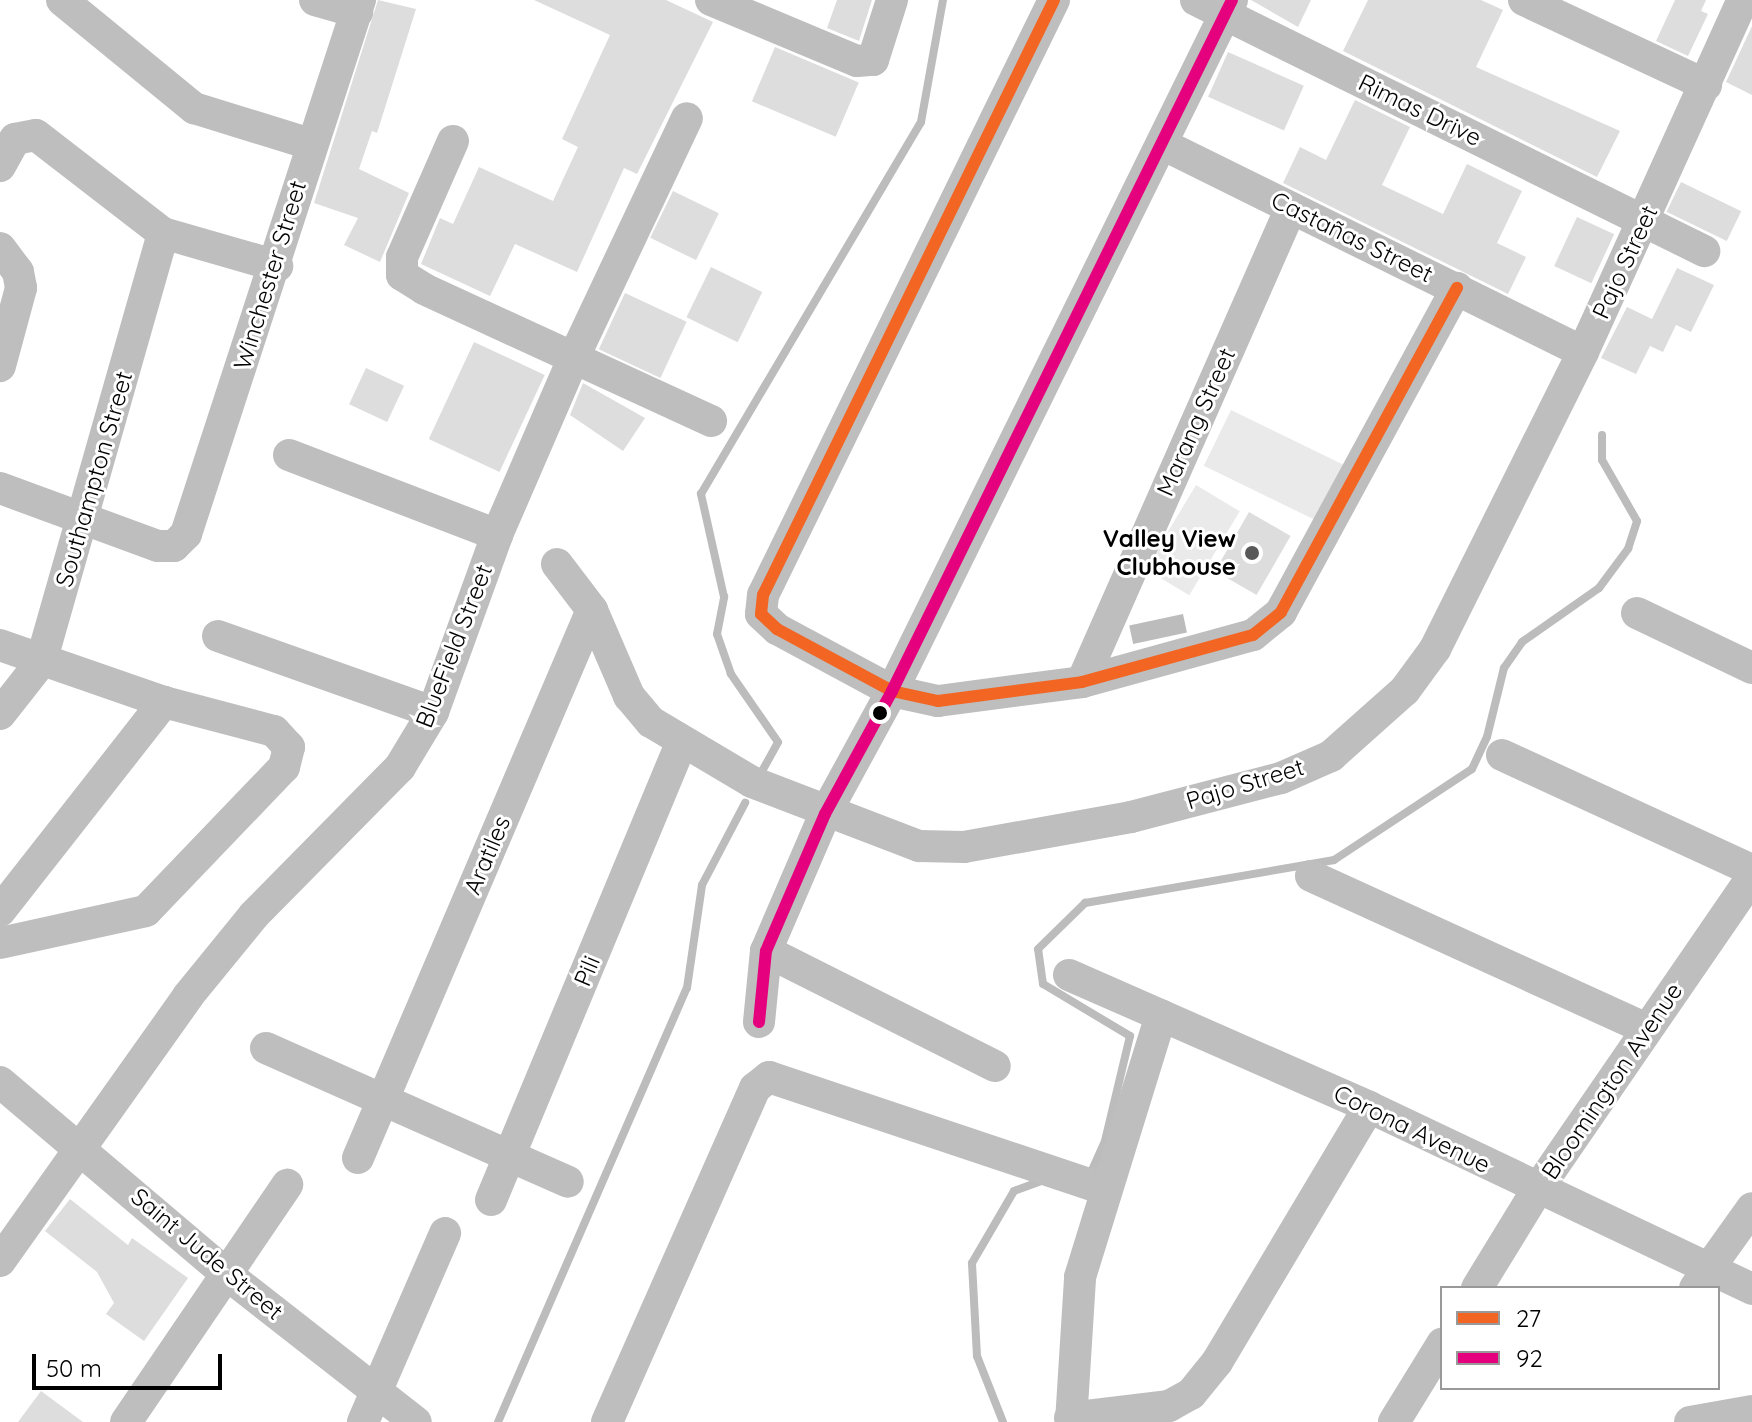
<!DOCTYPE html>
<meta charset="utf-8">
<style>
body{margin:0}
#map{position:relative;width:1752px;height:1422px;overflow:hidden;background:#fff;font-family:Quicksand,sans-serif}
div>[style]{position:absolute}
.green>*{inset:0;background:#eaeaea;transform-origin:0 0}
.water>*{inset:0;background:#bcbcbc;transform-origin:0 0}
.stream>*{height:8px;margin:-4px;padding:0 4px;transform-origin:4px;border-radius:4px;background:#bcbcbc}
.building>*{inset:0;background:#ddd;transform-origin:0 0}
.minor>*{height:32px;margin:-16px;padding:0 16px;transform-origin:16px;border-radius:16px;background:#bebebe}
.bus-1>*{height:12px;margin:-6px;padding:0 6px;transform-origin:6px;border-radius:6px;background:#f26522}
.bus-2>*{height:12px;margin:-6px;padding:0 6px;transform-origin:6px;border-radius:6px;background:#e5007d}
.dots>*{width:22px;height:22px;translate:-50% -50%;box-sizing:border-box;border:4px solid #fff;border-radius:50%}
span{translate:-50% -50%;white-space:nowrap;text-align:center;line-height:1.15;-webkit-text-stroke:6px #fff;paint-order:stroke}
.street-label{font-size:24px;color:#000}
.poi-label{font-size:24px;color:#000;font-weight:700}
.right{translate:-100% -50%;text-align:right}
.legend{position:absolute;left:1440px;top:1286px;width:280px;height:104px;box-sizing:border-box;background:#fff;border:2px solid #999;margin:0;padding:10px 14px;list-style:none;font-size:24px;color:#000}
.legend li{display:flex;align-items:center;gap:16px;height:40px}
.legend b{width:40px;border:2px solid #999}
.scale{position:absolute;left:32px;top:1354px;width:190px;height:36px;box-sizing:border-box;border:4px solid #000;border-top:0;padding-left:10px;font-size:24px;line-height:28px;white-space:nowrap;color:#000;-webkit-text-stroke:6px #fff;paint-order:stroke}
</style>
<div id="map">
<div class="green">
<div style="left:1231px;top:410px;width:128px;height:62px;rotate:26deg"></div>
<div style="left:1196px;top:485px;width:51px;height:98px;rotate:31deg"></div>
</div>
<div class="water">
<div style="left:1183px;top:614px;width:19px;height:55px;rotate:78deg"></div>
</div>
<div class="stream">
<div style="left:761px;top:773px;width:35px;rotate:-61deg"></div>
<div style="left:778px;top:742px;width:83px;rotate:-124.7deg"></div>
<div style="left:731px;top:674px;width:42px;rotate:-109.3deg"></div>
<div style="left:717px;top:634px;width:38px;rotate:-79deg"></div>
<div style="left:724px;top:597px;width:106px;rotate:-102.6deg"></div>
<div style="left:701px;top:494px;width:432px;rotate:-59.4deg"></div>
<div style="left:921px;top:122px;width:124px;rotate:-79.8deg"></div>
<div style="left:1089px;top:1177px;width:39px;rotate:-66deg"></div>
<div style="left:1105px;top:1141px;width:108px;rotate:-76.6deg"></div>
<div style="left:1130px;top:1036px;width:101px;rotate:-149.1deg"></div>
<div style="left:1043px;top:984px;width:35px;rotate:-98deg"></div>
<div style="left:1038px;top:949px;width:66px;rotate:-44.4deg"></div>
<div style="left:1085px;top:903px;width:253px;rotate:-9.8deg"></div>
<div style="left:1334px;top:860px;width:165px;rotate:-33.4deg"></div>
<div style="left:1472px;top:769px;width:35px;rotate:-65deg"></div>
<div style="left:1487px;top:737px;width:71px;rotate:-76.2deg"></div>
<div style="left:1504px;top:668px;width:32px;rotate:-55deg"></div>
<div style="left:1522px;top:642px;width:94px;rotate:-35deg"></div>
<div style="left:1599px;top:588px;width:49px;rotate:-53.4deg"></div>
<div style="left:1628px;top:549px;width:29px;rotate:-72deg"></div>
<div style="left:1637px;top:521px;width:70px;rotate:-119.8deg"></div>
<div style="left:1602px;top:460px;width:25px;rotate:-90deg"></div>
<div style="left:498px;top:1422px;width:473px;rotate:-66.5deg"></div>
<div style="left:687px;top:988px;width:104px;rotate:-81.7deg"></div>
<div style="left:702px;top:885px;width:93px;rotate:-62.3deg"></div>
<div style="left:1003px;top:1422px;width:71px;rotate:-111.5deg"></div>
<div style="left:977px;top:1356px;width:93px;rotate:-93.1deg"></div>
<div style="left:972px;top:1263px;width:83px;rotate:-59.7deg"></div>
<div style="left:1014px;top:1191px;width:27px;rotate:-20deg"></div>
</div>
<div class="building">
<div style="clip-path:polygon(378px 0,416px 9px,377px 133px,372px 131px,359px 169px,409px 193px,380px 262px,344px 245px,358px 218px,314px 203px)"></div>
<div style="clip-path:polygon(534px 0,666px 0,713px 22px,637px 174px,624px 168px,577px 272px,515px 244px,490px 296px,421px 264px,440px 218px,453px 224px,479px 167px,553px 201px,578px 147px,562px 139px,610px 35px)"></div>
<div style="clip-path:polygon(837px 0,872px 0,859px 41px,827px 28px)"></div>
<div style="clip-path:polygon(1251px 0,1311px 0,1298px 27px)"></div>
<div style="clip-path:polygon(1368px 0,1481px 0,1503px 10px,1476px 67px,1620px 131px,1597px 177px,1343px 51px)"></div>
<div style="clip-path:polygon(1675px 0,1706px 0,1701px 11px,1708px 14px,1688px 56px,1656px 41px)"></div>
<div style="clip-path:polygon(1752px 26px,1752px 95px,1726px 82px)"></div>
<div style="left:775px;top:47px;width:91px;height:59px;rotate:23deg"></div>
<div style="left:1228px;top:52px;width:83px;height:49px;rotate:24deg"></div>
<div style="clip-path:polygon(1355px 100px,1410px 127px,1382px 185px,1443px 214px,1467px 164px,1522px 191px,1497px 243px,1526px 257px,1508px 294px,1283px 183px,1300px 147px,1326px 160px)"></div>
<div style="left:1681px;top:182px;width:67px;height:33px;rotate:26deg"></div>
<div style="left:673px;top:191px;width:51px;height:52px;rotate:26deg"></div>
<div style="left:1577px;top:217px;width:41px;height:54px;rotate:25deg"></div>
<div style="left:711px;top:267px;width:57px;height:56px;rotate:26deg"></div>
<div style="clip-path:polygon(1677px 268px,1714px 285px,1691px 332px,1676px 325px,1663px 352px,1650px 346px,1636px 374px,1601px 358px,1627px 307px,1652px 319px)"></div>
<div style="left:625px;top:293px;width:68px;height:62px;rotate:25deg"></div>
<div style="left:474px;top:342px;width:78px;height:107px;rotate:25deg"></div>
<div style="left:366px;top:368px;width:42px;height:40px;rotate:25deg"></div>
<div style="clip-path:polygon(583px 383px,645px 418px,623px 451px,570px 415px)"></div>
<div style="left:1249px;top:512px;width:48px;height:68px;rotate:30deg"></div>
<div style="clip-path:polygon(70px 1199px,128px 1245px,132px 1238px,188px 1278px,144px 1341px,106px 1314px,114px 1303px,97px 1272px,45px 1231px)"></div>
<div style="clip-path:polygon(41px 1391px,83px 1422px,18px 1422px)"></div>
</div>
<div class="minor">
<div style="left:62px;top:0;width:171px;rotate:39.3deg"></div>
<div style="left:194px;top:108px;width:121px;rotate:17.2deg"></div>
<div style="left:315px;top:0;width:44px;rotate:15.9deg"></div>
<div style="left:711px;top:0;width:158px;rotate:22.7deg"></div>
<div style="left:857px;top:61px;width:16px;rotate:-4deg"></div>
<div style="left:873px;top:60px;width:63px;rotate:-72.4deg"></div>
<div style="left:1054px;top:0;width:662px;rotate:116.06deg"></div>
<div style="left:763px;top:595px;width:19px;rotate:96deg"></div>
<div style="left:761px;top:614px;width:22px;rotate:43deg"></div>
<div style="left:777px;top:629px;width:131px;rotate:28.3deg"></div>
<div style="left:892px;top:691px;width:47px;rotate:12.3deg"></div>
<div style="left:938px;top:701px;width:145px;rotate:-7.5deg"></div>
<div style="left:1082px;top:682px;width:177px;rotate:-15.4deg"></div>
<div style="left:1253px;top:635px;width:36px;rotate:-39deg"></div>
<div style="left:1281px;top:612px;width:369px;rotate:-61.5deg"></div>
<div style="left:1196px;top:0;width:567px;rotate:26.29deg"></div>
<div style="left:1524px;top:0;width:201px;rotate:25deg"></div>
<div style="left:453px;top:141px;width:127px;rotate:113.7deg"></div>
<div style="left:402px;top:257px;width:18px;rotate:90deg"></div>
<div style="left:402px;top:275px;width:26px;rotate:32deg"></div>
<div style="left:424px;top:289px;width:316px;rotate:24.7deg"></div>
<div style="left:1164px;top:145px;width:467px;rotate:26.3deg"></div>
<div style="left:0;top:166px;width:31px;rotate:-61deg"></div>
<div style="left:15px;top:139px;width:21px;rotate:-11deg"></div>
<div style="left:36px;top:135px;width:160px;rotate:37.7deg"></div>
<div style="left:163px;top:233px;width:119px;rotate:16.1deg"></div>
<div style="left:0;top:248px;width:30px;rotate:53deg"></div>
<div style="left:18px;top:272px;width:16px;rotate:79deg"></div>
<div style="left:21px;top:288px;width:81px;rotate:105.1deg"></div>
<div style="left:289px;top:455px;width:223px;rotate:21deg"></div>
<div style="left:0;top:488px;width:168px;rotate:20.2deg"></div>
<div style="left:158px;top:546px;width:16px"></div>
<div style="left:174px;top:546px;width:17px;rotate:-45deg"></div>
<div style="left:186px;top:534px;width:562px;rotate:-71.95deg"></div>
<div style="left:557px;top:564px;width:58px;rotate:52.7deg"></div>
<div style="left:592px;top:610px;width:94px;rotate:66.7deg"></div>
<div style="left:629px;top:696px;width:34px;rotate:50deg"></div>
<div style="left:651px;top:722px;width:117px;rotate:30.7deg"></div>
<div style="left:752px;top:782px;width:179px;rotate:21deg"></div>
<div style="left:919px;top:846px;width:45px;rotate:1.3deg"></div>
<div style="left:964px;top:847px;width:170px;rotate:-10.2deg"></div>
<div style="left:1131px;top:817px;width:155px;rotate:-14.6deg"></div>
<div style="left:1281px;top:778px;width:55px;rotate:-23.7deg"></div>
<div style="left:1331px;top:756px;width:99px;rotate:-41.7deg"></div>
<div style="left:1405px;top:690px;width:51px;rotate:-53.8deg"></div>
<div style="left:1435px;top:649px;width:332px;rotate:-63.5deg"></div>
<div style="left:1583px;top:352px;width:387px;rotate:-65.6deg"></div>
<div style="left:1637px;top:613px;width:127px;rotate:25.6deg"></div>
<div style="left:218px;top:636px;width:228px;rotate:19.5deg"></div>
<div style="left:0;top:645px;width:174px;rotate:19.2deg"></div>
<div style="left:164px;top:702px;width:114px;rotate:14.8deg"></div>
<div style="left:274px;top:731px;width:22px;rotate:47deg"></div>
<div style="left:289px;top:747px;width:21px;rotate:104deg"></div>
<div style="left:284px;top:767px;width:199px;rotate:133.8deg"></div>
<div style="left:146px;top:911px;width:149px;rotate:167.6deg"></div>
<div style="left:1082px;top:682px;width:518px;rotate:-66.21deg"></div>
<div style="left:0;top:714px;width:66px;rotate:-51.7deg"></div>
<div style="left:41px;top:662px;width:446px;rotate:-74.1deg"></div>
<div style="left:1502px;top:755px;width:275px;rotate:24.7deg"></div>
<div style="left:1311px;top:876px;width:369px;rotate:24.5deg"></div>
<div style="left:0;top:911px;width:266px;rotate:-51.9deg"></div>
<div style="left:766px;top:951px;width:256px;rotate:26.7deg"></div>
<div style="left:1069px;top:975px;width:328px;rotate:23.7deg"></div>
<div style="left:1369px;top:1107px;width:424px;rotate:25.4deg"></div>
<div style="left:759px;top:1022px;width:71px;rotate:-84.4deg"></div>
<div style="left:766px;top:951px;width:149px;rotate:-66.7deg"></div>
<div style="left:825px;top:814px;width:140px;rotate:-61.4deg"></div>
<div style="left:892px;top:691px;width:770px;rotate:-63.8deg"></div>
<div style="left:266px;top:1048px;width:330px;rotate:23.9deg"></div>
<div style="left:0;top:1082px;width:295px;rotate:40.3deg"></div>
<div style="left:225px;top:1273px;width:242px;rotate:38deg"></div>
<div style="left:358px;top:1158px;width:596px;rotate:-66.88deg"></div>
<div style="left:491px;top:1200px;width:496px;rotate:-67.4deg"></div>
<div style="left:0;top:1261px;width:325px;rotate:-54.6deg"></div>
<div style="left:188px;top:996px;width:104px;rotate:-50.8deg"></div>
<div style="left:254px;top:915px;width:208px;rotate:-45.4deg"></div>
<div style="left:400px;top:767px;width:64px;rotate:-59deg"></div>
<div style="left:433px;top:712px;width:188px;rotate:-70.1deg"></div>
<div style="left:497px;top:535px;width:194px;rotate:-66.6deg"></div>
<div style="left:574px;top:357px;width:264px;rotate:-64.7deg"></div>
<div style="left:1477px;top:1288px;width:115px;rotate:-58.5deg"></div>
<div style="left:1537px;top:1190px;width:380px;rotate:-55.5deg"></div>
<div style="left:1695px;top:1288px;width:98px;rotate:-54.5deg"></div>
<div style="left:1070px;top:1418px;width:100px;rotate:-6.9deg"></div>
<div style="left:1169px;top:1406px;width:25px;rotate:-29deg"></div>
<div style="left:1191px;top:1394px;width:41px;rotate:-50.9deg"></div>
<div style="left:1217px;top:1362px;width:297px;rotate:-59.2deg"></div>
<div style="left:126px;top:1422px;width:287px;rotate:-55.8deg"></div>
<div style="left:363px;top:1422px;width:206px;rotate:-66.5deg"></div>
<div style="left:607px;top:1422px;width:365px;rotate:-66.1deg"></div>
<div style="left:755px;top:1088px;width:18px;rotate:-38deg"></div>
<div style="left:769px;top:1077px;width:355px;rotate:18.5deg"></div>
<div style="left:1071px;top:1422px;width:145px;rotate:-86.4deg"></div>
<div style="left:1080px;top:1277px;width:274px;rotate:-72.8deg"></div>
<div style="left:1394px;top:1422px;width:92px;rotate:-58.4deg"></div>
<div style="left:1690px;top:1422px;width:63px;rotate:-10.1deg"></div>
</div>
<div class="bus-1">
<div style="left:1054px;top:0;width:662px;rotate:116.06deg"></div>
<div style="left:763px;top:595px;width:19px;rotate:96deg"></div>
<div style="left:761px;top:614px;width:22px;rotate:43deg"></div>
<div style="left:777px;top:629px;width:131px;rotate:28.3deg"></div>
<div style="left:892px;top:691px;width:47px;rotate:12.3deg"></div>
<div style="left:938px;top:701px;width:145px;rotate:-7.5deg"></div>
<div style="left:1082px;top:682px;width:177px;rotate:-15.4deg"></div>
<div style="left:1253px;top:635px;width:36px;rotate:-39deg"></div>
<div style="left:1281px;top:612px;width:369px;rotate:-61.5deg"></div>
</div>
<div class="bus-2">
<div style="left:759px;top:1022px;width:71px;rotate:-84.4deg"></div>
<div style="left:766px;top:951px;width:149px;rotate:-66.7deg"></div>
<div style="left:825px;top:814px;width:140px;rotate:-61.4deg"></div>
<div style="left:892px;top:691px;width:770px;rotate:-63.8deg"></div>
</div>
<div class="dots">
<div style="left:1252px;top:553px;background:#595959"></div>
<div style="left:880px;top:713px;background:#000"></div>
</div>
<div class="street-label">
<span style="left:1420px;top:110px;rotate:26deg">Rimas Drive</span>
<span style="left:1352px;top:237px;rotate:26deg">Castañas Street</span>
<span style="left:1625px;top:262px;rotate:-65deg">Pajo Street</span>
<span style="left:270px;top:275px;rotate:-73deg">Winchester Street</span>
<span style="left:1196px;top:422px;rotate:-66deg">Marang Street</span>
<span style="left:94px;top:479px;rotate:-74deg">Southampton Street</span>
<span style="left:454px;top:646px;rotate:-69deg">BlueField Street</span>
<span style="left:1245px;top:784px;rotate:-17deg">Pajo Street</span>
<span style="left:487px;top:855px;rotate:-67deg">Aratiles</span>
<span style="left:587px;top:971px;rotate:-67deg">Pili</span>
<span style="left:1612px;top:1081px;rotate:-56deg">Bloomington Avenue</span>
<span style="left:1412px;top:1129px;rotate:26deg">Corona Avenue</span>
<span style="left:207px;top:1254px;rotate:40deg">Saint Jude Street</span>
</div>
<div class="poi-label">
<span class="right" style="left:1236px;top:553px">Valley View<br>Clubhouse</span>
</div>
<ul class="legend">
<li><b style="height:10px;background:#f26522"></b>27</li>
<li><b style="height:10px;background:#e5007d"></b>92</li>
</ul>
<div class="scale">50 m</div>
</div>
